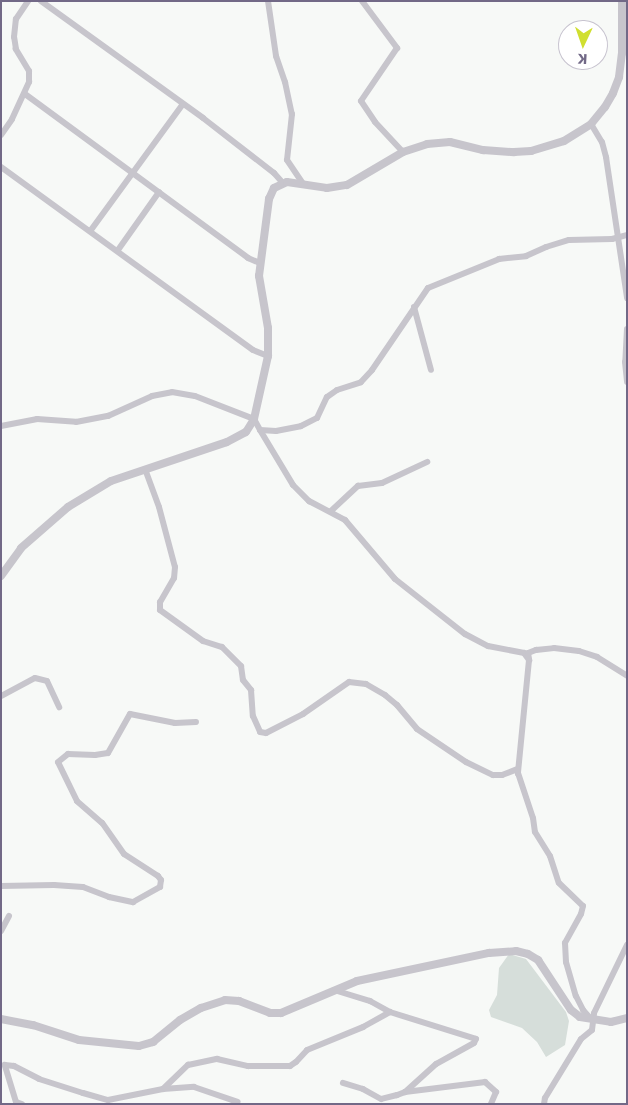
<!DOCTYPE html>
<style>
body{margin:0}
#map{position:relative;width:628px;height:1105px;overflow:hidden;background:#f7f9f7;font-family:Poppins,sans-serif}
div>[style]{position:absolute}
.green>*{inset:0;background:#d6deda}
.minor>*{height:6px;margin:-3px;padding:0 3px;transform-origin:3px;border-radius:3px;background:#c7c5cc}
.tertiary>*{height:8px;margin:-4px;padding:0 4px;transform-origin:4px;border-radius:4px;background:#c7c5cc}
span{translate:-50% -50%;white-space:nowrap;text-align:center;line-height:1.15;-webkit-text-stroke:5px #fff;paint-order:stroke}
.frame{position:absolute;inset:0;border:2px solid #726987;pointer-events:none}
.north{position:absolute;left:558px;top:20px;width:50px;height:50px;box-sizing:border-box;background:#fff;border:1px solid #c7c3cf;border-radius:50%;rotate:183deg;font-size:14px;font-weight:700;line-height:20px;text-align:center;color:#726987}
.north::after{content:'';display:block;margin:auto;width:18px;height:22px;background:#d0df30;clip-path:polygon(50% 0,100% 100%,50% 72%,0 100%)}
</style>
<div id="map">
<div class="green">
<div style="clip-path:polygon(509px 954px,526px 959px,566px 1012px,569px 1021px,565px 1045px,546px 1057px,537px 1042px,522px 1028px,491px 1017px,489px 1010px,497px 995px,499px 968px)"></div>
</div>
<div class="minor">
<div style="left:41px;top:1px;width:200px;rotate:35.8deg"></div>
<div style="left:203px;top:118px;width:90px;rotate:37.8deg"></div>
<div style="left:274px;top:173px;width:13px;rotate:48deg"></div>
<div style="left:268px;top:1px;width:56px;rotate:81.7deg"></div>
<div style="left:276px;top:56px;width:28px;rotate:71deg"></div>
<div style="left:285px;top:82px;width:33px;rotate:78deg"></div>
<div style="left:292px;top:114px;width:46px;rotate:96.2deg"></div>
<div style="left:287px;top:160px;width:29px;rotate:56deg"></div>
<div style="left:362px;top:1px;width:59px;rotate:53.3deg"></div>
<div style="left:397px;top:48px;width:64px;rotate:124.2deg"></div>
<div style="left:361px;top:101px;width:25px;rotate:56deg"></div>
<div style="left:375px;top:122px;width:41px;rotate:47deg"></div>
<div style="left:25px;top:94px;width:277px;rotate:36.3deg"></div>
<div style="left:248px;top:258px;width:13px;rotate:23deg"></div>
<div style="left:591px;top:124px;width:21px;rotate:59deg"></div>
<div style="left:602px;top:142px;width:16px;rotate:75deg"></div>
<div style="left:606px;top:157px;width:143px;rotate:81.5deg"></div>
<div style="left:1px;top:135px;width:19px;rotate:-55deg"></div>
<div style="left:12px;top:119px;width:41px;rotate:-65.3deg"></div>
<div style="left:29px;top:82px;width:11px;rotate:-90deg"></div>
<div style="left:29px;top:71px;width:26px;rotate:-121deg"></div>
<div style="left:16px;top:49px;width:12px;rotate:-99deg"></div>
<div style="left:14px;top:37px;width:18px;rotate:-84deg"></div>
<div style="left:16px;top:19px;width:22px;rotate:-56deg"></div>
<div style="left:1px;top:167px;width:311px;rotate:36deg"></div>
<div style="left:253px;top:350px;width:16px;rotate:22deg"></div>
<div style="left:91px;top:230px;width:156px;rotate:-53.9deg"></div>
<div style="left:118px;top:250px;width:71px;rotate:-54.7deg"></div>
<div style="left:414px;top:307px;width:65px;rotate:74.9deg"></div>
<div style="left:627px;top:329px;width:33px;rotate:93deg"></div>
<div style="left:625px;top:362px;width:20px;rotate:84deg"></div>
<div style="left:1px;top:426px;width:37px;rotate:-11deg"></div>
<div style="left:37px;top:419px;width:39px;rotate:4deg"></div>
<div style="left:76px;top:422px;width:33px;rotate:-11deg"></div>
<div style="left:108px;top:416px;width:48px;rotate:-24.4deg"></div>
<div style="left:152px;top:396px;width:20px;rotate:-11deg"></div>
<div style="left:172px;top:392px;width:23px;rotate:10deg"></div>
<div style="left:195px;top:396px;width:63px;rotate:21.3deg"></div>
<div style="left:254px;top:419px;width:13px;rotate:61deg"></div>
<div style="left:260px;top:430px;width:16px;rotate:4deg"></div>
<div style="left:276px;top:431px;width:25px;rotate:-11deg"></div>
<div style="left:301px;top:426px;width:18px;rotate:-27deg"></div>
<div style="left:317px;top:418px;width:23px;rotate:-65deg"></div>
<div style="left:327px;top:397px;width:12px;rotate:-35deg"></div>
<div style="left:337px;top:390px;width:25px;rotate:-18deg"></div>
<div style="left:361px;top:382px;width:16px;rotate:-47deg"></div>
<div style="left:372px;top:370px;width:99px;rotate:-55.7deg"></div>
<div style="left:428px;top:288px;width:77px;rotate:-22.2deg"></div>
<div style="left:499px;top:259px;width:27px;rotate:-6deg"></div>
<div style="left:526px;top:256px;width:22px;rotate:-24deg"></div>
<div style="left:546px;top:247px;width:24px;rotate:-17deg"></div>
<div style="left:569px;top:240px;width:43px;rotate:-1.3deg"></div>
<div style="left:612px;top:239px;width:16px;rotate:-15deg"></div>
<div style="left:260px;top:430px;width:64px;rotate:59deg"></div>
<div style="left:293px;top:485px;width:23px;rotate:45deg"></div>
<div style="left:309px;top:501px;width:41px;rotate:27.8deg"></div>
<div style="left:345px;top:520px;width:77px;rotate:49.7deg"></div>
<div style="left:395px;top:579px;width:89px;rotate:38.2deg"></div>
<div style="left:465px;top:634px;width:26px;rotate:28deg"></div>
<div style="left:488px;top:646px;width:37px;rotate:11deg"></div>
<div style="left:524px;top:653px;width:9px;rotate:54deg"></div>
<div style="left:529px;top:660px;width:114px;rotate:95.6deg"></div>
<div style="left:518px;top:773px;width:47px;rotate:71.6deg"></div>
<div style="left:533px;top:818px;width:14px;rotate:82deg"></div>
<div style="left:535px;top:832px;width:28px;rotate:58deg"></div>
<div style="left:550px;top:856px;width:28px;rotate:72deg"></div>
<div style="left:559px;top:883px;width:33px;rotate:44deg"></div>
<div style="left:583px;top:906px;width:8px;rotate:104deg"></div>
<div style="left:581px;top:914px;width:33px;rotate:119deg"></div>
<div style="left:565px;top:943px;width:19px;rotate:87deg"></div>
<div style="left:566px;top:962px;width:35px;rotate:74deg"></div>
<div style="left:576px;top:996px;width:16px;rotate:63deg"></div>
<div style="left:583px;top:1010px;width:13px;rotate:48deg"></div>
<div style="left:145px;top:469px;width:40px;rotate:69.8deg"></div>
<div style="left:159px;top:507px;width:62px;rotate:75.1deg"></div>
<div style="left:175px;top:567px;width:11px;rotate:95deg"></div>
<div style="left:174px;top:578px;width:28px;rotate:120deg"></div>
<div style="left:160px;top:602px;width:8px;rotate:90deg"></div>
<div style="left:160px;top:610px;width:53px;rotate:35.8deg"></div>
<div style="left:203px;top:641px;width:20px;rotate:18deg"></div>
<div style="left:222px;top:647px;width:27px;rotate:45deg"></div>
<div style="left:241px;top:666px;width:14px;rotate:82deg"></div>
<div style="left:243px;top:680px;width:13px;rotate:51deg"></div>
<div style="left:251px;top:690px;width:26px;rotate:86deg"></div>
<div style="left:253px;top:716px;width:17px;rotate:66deg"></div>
<div style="left:260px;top:732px;width:6px;rotate:9deg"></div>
<div style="left:266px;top:733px;width:42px;rotate:-27.2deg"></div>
<div style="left:303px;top:714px;width:56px;rotate:-34.8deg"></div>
<div style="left:349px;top:682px;width:17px;rotate:7deg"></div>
<div style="left:366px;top:684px;width:22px;rotate:30deg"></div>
<div style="left:385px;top:695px;width:16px;rotate:40deg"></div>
<div style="left:397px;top:705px;width:31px;rotate:50deg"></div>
<div style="left:417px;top:729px;width:59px;rotate:34deg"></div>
<div style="left:466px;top:762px;width:30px;rotate:26deg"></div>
<div style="left:493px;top:775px;width:9px"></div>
<div style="left:502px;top:775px;width:17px;rotate:-21deg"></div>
<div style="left:331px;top:511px;width:37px;rotate:-43deg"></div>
<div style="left:358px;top:486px;width:24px;rotate:-7deg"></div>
<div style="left:382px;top:483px;width:50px;rotate:-25deg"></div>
<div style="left:529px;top:659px;width:6px;rotate:-99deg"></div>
<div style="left:528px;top:653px;width:9px;rotate:-21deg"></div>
<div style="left:536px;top:650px;width:18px;rotate:-6deg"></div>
<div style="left:554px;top:648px;width:25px;rotate:7deg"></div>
<div style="left:579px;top:651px;width:19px;rotate:18deg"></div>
<div style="left:597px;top:657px;width:36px;rotate:32deg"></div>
<div style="left:1px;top:696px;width:38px;rotate:-28deg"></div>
<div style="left:35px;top:678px;width:12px;rotate:14deg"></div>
<div style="left:47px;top:681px;width:29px;rotate:65deg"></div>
<div style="left:1px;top:886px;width:53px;rotate:-1.1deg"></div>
<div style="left:54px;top:885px;width:29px;rotate:4deg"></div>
<div style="left:83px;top:887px;width:28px;rotate:21deg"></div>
<div style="left:109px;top:897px;width:25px;rotate:12deg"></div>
<div style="left:133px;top:902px;width:31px;rotate:-29deg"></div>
<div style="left:160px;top:887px;width:7px;rotate:-82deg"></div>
<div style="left:161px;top:880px;width:5px;rotate:-127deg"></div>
<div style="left:158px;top:876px;width:40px;rotate:-147.1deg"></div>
<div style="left:124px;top:854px;width:38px;rotate:-125deg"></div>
<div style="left:102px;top:823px;width:33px;rotate:-139deg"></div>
<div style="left:77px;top:801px;width:43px;rotate:-116deg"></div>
<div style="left:58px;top:762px;width:13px;rotate:-39deg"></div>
<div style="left:68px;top:754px;width:27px;rotate:2deg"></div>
<div style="left:95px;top:755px;width:13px;rotate:-9deg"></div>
<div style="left:108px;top:753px;width:45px;rotate:-60.6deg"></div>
<div style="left:130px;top:714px;width:46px;rotate:11.3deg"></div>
<div style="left:175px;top:723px;width:21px;rotate:-3deg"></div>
<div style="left:1px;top:931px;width:17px;rotate:-62deg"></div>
<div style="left:334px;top:990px;width:38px;rotate:17deg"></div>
<div style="left:370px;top:1001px;width:23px;rotate:29deg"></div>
<div style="left:390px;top:1012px;width:90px;rotate:17.4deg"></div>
<div style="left:476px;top:1039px;width:4px;rotate:117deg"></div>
<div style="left:474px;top:1043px;width:43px;rotate:151.1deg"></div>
<div style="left:436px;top:1064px;width:42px;rotate:137.9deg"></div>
<div style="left:405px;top:1092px;width:9px;rotate:159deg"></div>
<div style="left:397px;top:1095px;width:16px;rotate:166deg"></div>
<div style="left:381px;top:1099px;width:21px;rotate:-151deg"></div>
<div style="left:363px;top:1089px;width:21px;rotate:-163deg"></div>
<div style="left:163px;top:1089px;width:31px;rotate:-4deg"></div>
<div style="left:194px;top:1087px;width:46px;rotate:18.8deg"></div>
<div style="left:405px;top:1092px;width:81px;rotate:-7.1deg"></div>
<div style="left:485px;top:1082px;width:15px;rotate:42deg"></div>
<div style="left:496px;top:1092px;width:13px;rotate:113deg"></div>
<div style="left:22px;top:1104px;width:6px;rotate:-162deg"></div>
<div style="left:16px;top:1102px;width:39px;rotate:-107deg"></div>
<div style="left:5px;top:1065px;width:9px;rotate:6deg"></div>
<div style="left:14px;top:1066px;width:28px;rotate:27deg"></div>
<div style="left:39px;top:1079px;width:46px;rotate:17.7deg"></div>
<div style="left:83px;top:1093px;width:26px;rotate:16deg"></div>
<div style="left:108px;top:1100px;width:56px;rotate:-11.3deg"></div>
<div style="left:163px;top:1089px;width:35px;rotate:-44deg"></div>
<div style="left:188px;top:1065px;width:30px;rotate:-12deg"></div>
<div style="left:217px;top:1059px;width:32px;rotate:13deg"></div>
<div style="left:248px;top:1066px;width:42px"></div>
<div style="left:290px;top:1066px;width:7px;rotate:-34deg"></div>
<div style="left:296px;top:1062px;width:16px;rotate:-47deg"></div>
<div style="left:307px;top:1050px;width:61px;rotate:-22.3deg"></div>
<div style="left:363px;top:1027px;width:31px;rotate:-29deg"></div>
<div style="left:544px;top:1104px;width:6px;rotate:-81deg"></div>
<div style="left:545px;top:1098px;width:69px;rotate:-58.6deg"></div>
<div style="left:581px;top:1039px;width:14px;rotate:-39deg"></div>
<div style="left:592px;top:1030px;width:17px;rotate:-83deg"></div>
<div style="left:594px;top:1013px;width:76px;rotate:-64.1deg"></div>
</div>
<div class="tertiary">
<div style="left:1px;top:576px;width:34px;rotate:-54deg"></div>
<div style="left:21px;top:548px;width:62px;rotate:-41.1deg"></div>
<div style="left:68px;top:507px;width:50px;rotate:-31.2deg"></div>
<div style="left:111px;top:481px;width:122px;rotate:-18.6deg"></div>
<div style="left:227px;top:442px;width:21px;rotate:-28deg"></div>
<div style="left:246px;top:432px;width:15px;rotate:-58deg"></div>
<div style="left:254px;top:419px;width:65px;rotate:-77.5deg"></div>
<div style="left:268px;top:356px;width:28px;rotate:-90deg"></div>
<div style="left:268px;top:328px;width:53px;rotate:-99.8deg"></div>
<div style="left:259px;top:276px;width:78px;rotate:-82.6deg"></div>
<div style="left:269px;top:199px;width:12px;rotate:-66deg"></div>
<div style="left:274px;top:188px;width:14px;rotate:-25deg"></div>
<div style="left:287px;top:182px;width:40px;rotate:8.5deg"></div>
<div style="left:327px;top:188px;width:20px;rotate:-9deg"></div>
<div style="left:347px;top:185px;width:65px;rotate:-30.5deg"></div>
<div style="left:403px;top:152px;width:25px;rotate:-18deg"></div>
<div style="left:427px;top:144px;width:23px;rotate:-5deg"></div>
<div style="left:450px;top:142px;width:34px;rotate:14deg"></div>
<div style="left:483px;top:150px;width:31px;rotate:4deg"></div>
<div style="left:514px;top:152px;width:17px;rotate:-3deg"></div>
<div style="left:531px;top:151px;width:34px;rotate:-17deg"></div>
<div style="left:564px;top:141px;width:32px;rotate:-32deg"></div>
<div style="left:591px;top:124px;width:22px;rotate:-51deg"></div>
<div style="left:605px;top:107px;width:16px;rotate:-60deg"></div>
<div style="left:613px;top:93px;width:17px;rotate:-69deg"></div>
<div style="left:619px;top:77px;width:24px;rotate:-83deg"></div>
<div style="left:622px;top:53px;width:52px;rotate:-90deg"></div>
<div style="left:1px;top:1019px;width:33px;rotate:11deg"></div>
<div style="left:33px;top:1025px;width:48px;rotate:18.1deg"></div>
<div style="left:79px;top:1040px;width:60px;rotate:5.7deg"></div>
<div style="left:139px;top:1046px;width:15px;rotate:-16deg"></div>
<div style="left:153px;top:1042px;width:35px;rotate:-39deg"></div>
<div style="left:180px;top:1020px;width:24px;rotate:-30deg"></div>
<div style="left:201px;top:1008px;width:25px;rotate:-18deg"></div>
<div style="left:225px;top:1000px;width:14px;rotate:4deg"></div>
<div style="left:239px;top:1001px;width:33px;rotate:21deg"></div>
<div style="left:270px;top:1013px;width:11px"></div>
<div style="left:281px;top:1013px;width:82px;rotate:-22.8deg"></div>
<div style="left:357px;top:981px;width:135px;rotate:-12deg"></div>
<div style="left:489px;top:953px;width:27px;rotate:-4deg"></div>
<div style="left:516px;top:951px;width:12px;rotate:14deg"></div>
<div style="left:528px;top:954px;width:12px;rotate:31deg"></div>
<div style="left:538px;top:960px;width:60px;rotate:56.6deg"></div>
<div style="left:571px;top:1010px;width:11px;rotate:38deg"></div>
<div style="left:580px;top:1017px;width:31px;rotate:9deg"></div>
<div style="left:611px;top:1022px;width:16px;rotate:-14deg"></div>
</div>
<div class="frame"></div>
<div class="north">K</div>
</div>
